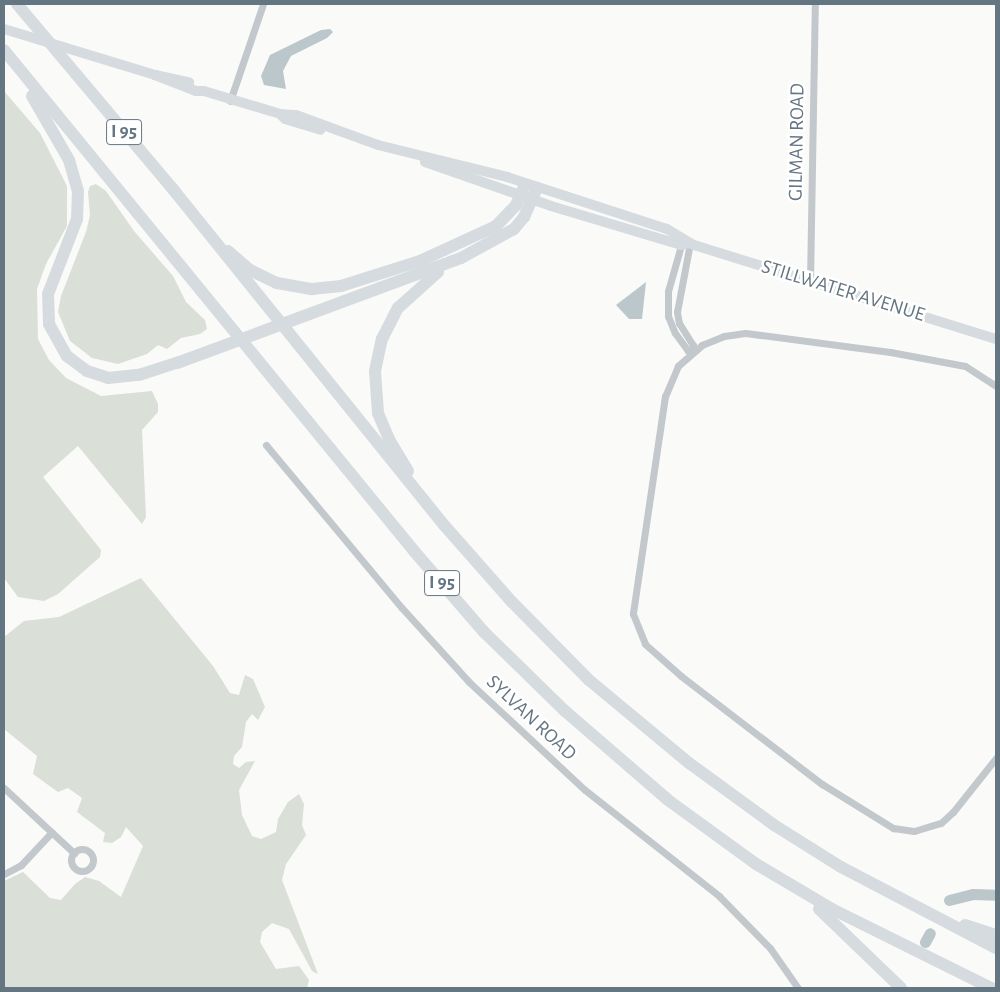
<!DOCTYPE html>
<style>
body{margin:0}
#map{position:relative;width:1000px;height:992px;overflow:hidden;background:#fafaf8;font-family:"Alegreya Sans",sans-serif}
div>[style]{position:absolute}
.green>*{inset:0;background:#dadfd7}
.water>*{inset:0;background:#bbc7cb}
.river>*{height:11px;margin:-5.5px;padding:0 5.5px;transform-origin:5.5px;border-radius:5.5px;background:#bbc7cb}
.street>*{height:7px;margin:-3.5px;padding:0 3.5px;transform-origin:3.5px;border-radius:3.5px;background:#c3c8cc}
.street>.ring{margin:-3.5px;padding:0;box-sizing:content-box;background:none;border:7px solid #c3c8cc;border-radius:50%}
.secondary>*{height:10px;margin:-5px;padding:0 5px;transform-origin:5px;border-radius:5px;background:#d6dbdf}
.highway>*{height:12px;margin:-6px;padding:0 6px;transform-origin:6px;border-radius:6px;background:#d6dbdf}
span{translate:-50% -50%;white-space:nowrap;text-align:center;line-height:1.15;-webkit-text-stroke:5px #fff;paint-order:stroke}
.shield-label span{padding:1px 4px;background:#fff;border:1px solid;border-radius:4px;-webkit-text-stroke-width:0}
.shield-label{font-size:19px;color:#657683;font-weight:700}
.street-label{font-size:20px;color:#657683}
.frame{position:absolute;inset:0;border:5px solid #657683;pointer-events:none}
</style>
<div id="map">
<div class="green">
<div style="clip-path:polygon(4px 91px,40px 133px,67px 186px,67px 226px,46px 264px,37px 289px,38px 339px,49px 360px,66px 378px,101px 396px,152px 391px,158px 404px,158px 412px,142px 430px,146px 517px,142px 524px,78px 446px,43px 477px,101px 550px,100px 557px,58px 594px,44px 601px,18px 597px,4px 578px)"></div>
<div style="clip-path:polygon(96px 184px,106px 191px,134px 231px,173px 276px,186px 302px,205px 320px,207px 329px,200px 334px,181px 338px,167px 349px,158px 345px,147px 354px,118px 364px,92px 358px,70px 341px,58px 312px,61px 296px,86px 232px,90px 215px,88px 192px,90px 186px)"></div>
<div style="clip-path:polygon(141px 578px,213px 666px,230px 693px,239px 695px,245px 675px,253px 679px,265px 707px,258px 720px,252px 714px,246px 722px,242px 747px,234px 756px,233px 764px,239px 768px,246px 762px,255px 761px,239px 790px,242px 815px,252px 836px,261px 839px,276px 832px,278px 819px,288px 802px,299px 794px,304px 804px,302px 825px,306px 835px,286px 864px,282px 880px,318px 974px,312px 971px,289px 929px,272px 923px,262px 932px,260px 942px,276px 969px,299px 966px,309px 980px,307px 988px,4px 988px,4px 881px,23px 872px,50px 898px,61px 900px,75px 884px,85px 877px,99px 881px,121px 897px,143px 846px,126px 827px,121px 837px,112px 843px,103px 842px,105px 833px,77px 812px,82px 798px,68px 788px,58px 792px,33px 774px,37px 756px,4px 729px,4px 637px,24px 621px,59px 617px)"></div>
</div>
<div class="water">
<div style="clip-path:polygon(330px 29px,333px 32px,327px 38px,291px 56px,283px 71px,286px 89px,264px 85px,261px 76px,270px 55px,321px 30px)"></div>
<div style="clip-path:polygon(646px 282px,642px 319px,629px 319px,616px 305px)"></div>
</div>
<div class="river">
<div style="left:949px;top:900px;width:25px;rotate:-14deg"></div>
<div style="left:973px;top:894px;width:23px;rotate:2deg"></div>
<div style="left:925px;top:942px;width:10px;rotate:-61deg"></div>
</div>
<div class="street">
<div style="left:230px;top:101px;width:102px;rotate:-71.2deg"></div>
<div style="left:682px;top:242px;width:51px;rotate:105.9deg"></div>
<div style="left:668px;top:291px;width:25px;rotate:90deg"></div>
<div style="left:668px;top:316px;width:18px;rotate:68deg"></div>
<div style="left:675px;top:333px;width:22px;rotate:54deg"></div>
<div style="left:688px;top:351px;width:5px;rotate:11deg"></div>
<div style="left:690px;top:243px;width:70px;rotate:100.7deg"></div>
<div style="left:677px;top:312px;width:11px;rotate:80deg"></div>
<div style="left:679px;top:323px;width:26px;rotate:58deg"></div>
<div style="left:693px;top:345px;width:7px;rotate:90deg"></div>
<div style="left:810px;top:281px;width:277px;rotate:-89deg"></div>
<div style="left:996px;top:386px;width:37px;rotate:-147deg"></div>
<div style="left:965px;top:366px;width:76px;rotate:-169.4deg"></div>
<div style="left:890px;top:352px;width:146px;rotate:-172.5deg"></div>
<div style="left:745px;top:333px;width:21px;rotate:172deg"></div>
<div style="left:724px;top:336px;width:24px;rotate:158deg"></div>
<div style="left:702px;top:345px;width:32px;rotate:139deg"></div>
<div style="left:678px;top:366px;width:33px;rotate:113deg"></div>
<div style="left:665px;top:396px;width:220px;rotate:98.4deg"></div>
<div style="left:633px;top:614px;width:32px;rotate:68deg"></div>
<div style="left:645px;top:644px;width:48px;rotate:41.6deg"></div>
<div style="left:681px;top:676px;width:178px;rotate:37.5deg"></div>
<div style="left:822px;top:784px;width:84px;rotate:31.8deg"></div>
<div style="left:893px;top:828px;width:21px;rotate:8deg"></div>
<div style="left:914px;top:831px;width:28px;rotate:-17deg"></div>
<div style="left:941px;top:823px;width:16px;rotate:-43deg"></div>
<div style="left:953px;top:812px;width:69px;rotate:-51.5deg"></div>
<div style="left:266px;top:445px;width:212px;rotate:50.2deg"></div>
<div style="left:402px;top:608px;width:100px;rotate:47.8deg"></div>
<div style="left:469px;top:682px;width:158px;rotate:43deg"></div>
<div style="left:585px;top:790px;width:171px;rotate:38.3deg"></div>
<div style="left:719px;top:896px;width:73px;rotate:45.6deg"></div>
<div style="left:770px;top:948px;width:49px;rotate:55deg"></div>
<div style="left:4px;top:788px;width:96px;rotate:42.9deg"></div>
<div class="ring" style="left:71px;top:849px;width:15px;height:15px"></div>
<div style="left:4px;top:874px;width:19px;rotate:-28deg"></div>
<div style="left:21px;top:865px;width:45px;rotate:-46.8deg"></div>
</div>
<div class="secondary">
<div style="left:4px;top:29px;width:158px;rotate:16.9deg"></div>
<div style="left:155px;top:75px;width:35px;rotate:12deg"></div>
<div style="left:155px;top:75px;width:44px;rotate:21.3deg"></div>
<div style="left:196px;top:91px;width:8px"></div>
<div style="left:204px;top:91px;width:79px;rotate:16.8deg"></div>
<div style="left:280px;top:114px;width:16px;rotate:4deg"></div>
<div style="left:296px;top:115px;width:87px;rotate:20.1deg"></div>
<div style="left:378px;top:145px;width:133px;rotate:13.9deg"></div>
<div style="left:507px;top:177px;width:168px;rotate:18deg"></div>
<div style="left:667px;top:229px;width:31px;rotate:31deg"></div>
<div style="left:694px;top:245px;width:316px;rotate:17.3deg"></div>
<div style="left:280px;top:114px;width:7px;rotate:45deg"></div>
<div style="left:285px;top:119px;width:37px;rotate:17deg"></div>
<div style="left:425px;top:162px;width:133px;rotate:19.2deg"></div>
<div style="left:551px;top:206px;width:136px;rotate:16.7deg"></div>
<div style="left:681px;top:245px;width:9px;rotate:-13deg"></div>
</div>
<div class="highway">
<div style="left:17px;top:4px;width:247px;rotate:49.9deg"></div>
<div style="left:4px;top:50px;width:647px;rotate:50.7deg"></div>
<div style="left:414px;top:551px;width:107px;rotate:49.2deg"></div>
<div style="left:484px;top:632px;width:113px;rotate:44.3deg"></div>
<div style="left:565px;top:711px;width:136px;rotate:40.8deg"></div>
<div style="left:668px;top:800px;width:109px;rotate:36deg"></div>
<div style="left:756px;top:864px;width:88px;rotate:30.6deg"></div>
<div style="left:832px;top:909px;width:178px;rotate:26.4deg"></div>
<div style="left:32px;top:96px;width:74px;rotate:60deg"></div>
<div style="left:69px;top:160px;width:32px;rotate:74deg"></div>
<div style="left:78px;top:191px;width:28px;rotate:92deg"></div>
<div style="left:77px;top:219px;width:80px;rotate:111.1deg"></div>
<div style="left:48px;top:294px;width:30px;rotate:88deg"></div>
<div style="left:49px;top:324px;width:37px;rotate:61deg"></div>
<div style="left:67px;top:356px;width:25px;rotate:37deg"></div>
<div style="left:87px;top:371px;width:22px;rotate:18deg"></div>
<div style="left:108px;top:378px;width:31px;rotate:-6deg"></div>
<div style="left:139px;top:375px;width:40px;rotate:-18deg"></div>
<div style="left:177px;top:363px;width:303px;rotate:-20.3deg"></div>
<div style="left:461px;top:258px;width:60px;rotate:-28.7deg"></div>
<div style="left:514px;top:229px;width:16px;rotate:-50deg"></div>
<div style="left:524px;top:217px;width:32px;rotate:-66deg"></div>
<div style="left:172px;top:188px;width:433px;rotate:51.1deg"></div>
<div style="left:444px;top:525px;width:101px;rotate:48.6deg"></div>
<div style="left:511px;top:601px;width:111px;rotate:45.4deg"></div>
<div style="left:589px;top:680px;width:130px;rotate:39.7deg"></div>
<div style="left:689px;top:763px;width:105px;rotate:36.1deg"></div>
<div style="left:774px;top:825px;width:79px;rotate:32.1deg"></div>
<div style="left:841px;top:867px;width:175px;rotate:27.6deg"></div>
<div style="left:228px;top:251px;width:29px;rotate:41deg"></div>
<div style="left:250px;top:270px;width:30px;rotate:26deg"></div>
<div style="left:277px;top:283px;width:36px;rotate:10deg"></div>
<div style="left:312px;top:289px;width:29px;rotate:-6deg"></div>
<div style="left:341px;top:286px;width:83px;rotate:-17.6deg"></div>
<div style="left:420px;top:261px;width:84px;rotate:-24.7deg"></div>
<div style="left:496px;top:226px;width:29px;rotate:-46deg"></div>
<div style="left:516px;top:205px;width:22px;rotate:-66deg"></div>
<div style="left:408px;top:471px;width:37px;rotate:-121deg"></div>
<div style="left:389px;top:439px;width:28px;rotate:-113deg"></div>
<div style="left:378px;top:413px;width:42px;rotate:-94.1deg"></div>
<div style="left:375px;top:371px;width:33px;rotate:-78deg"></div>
<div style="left:382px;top:339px;width:35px;rotate:-63deg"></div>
<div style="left:398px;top:308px;width:54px;rotate:-42deg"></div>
<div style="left:819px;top:909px;width:114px;rotate:43.9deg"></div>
<div style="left:965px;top:925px;width:33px;rotate:18deg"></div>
</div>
<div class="shield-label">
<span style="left:124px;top:132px">I 95</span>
<span style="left:442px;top:583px">I 95</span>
</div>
<div class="street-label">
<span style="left:797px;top:142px;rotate:-89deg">GILMAN ROAD</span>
<span style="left:843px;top:291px;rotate:17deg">STILLWATER AVENUE</span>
<span style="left:531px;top:718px;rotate:43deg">SYLVAN ROAD</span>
</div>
<div class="frame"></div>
</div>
